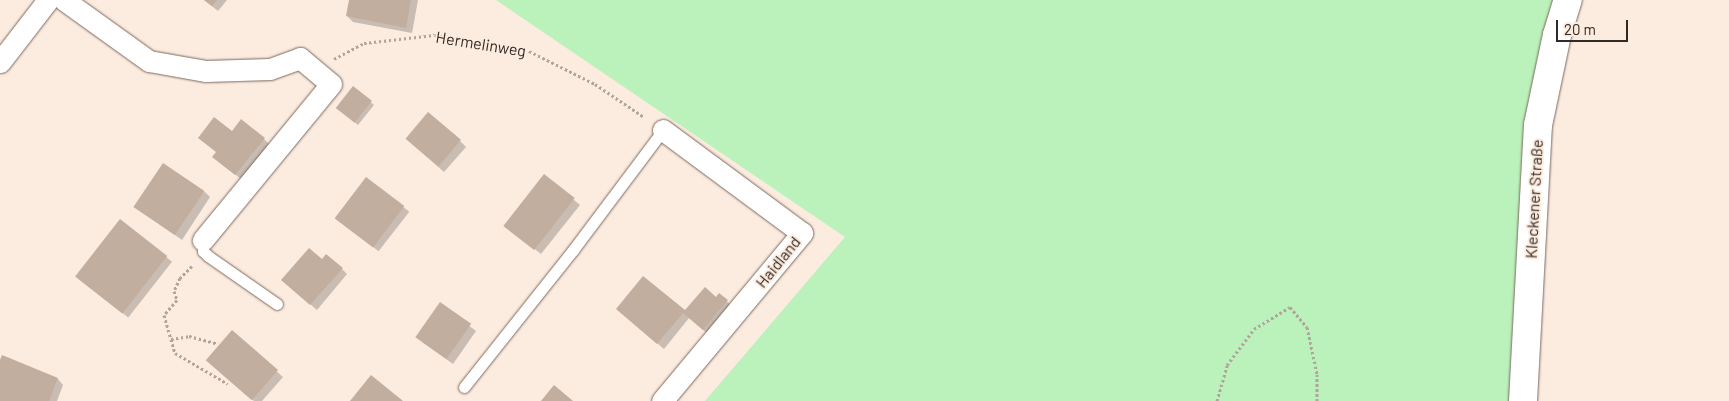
<!DOCTYPE html>
<meta charset="utf-8">
<style>
body{margin:0}
#map{position:relative;width:1729px;height:401px;overflow:hidden;background:#fcebdf;font-family:Barlow,sans-serif}
div>[style]{position:absolute}
.green>*{inset:0;background:#bbf1bb}
.shadow>*{inset:0;background:#0003;transform-origin:0 0}
.building>*{inset:0;background:#c1ae9f;transform-origin:0 0}
.path>*{height:3px;margin-top:-1.5px;transform-origin:0;background:repeating-linear-gradient(90deg,#b2a49a 0 2.5px,transparent 0 5px)}
.roads{filter:drop-shadow(0 0 1px #7c695d) drop-shadow(0 0 1px #7c695d)}
.lane>*{height:11px;margin:-5.5px;padding:0 5.5px;transform-origin:5.5px;border-radius:5.5px;background:#fff}
.street>*{height:21px;margin:-10.5px;padding:0 10.5px;transform-origin:10.5px;border-radius:10.5px;background:#fff}
.secondary>*{height:28px;margin:-14px;padding:0 14px;transform-origin:14px;border-radius:14px;background:#fff}
span{translate:-50% -50%;white-space:nowrap;text-align:center;line-height:1.15;-webkit-text-stroke:4px #fcebdf;paint-order:stroke}
.street-label{font-size:16px;color:#312923}
.scale{position:absolute;left:1556px;top:20px;width:72px;height:22px;box-sizing:border-box;border:2px solid #312923;border-top:0;padding-left:6px;font-size:15px;line-height:18px;white-space:nowrap;color:#312923;-webkit-text-stroke:4px #fcebdf;paint-order:stroke}
</style>
<div id="map">
<div class="green">
<div style="clip-path:polygon(496px 0,1568px 0,1555px 35px,1522px 401px,705px 401px,845px 237px)"></div>
</div>
<div class="shadow">
<div style="clip-path:polygon(204px 0,227px 0,218px 11px)"></div>
<div style="clip-path:polygon(350px 0,418px 0,412px 33px,353px 22px,347px 16px)"></div>
<div style="clip-path:polygon(353px 87px,374px 105px,358px 125px,340px 110px)"></div>
<div style="clip-path:polygon(264px 139px,270px 145px,242px 180px,220px 162px)"></div>
<div style="clip-path:polygon(460px 141px,466px 147px,444px 172px,412px 144px)"></div>
<div style="clip-path:polygon(545px 176px,580px 205px,541px 254px,512px 231px)"></div>
<div style="left:366px;top:178px;width:55px;height:50px;rotate:38deg"></div>
<div style="clip-path:polygon(205px 192px,210px 197px,182px 240px,135px 207px)"></div>
<div style="left:120px;top:221px;width:66px;height:71px;rotate:38deg"></div>
<div style="clip-path:polygon(322px 261px,342px 269px,347px 274px,317px 310px,289px 286px)"></div>
<div style="clip-path:polygon(720px 295px,733px 307px,709px 335px,689px 318px,664px 349px,617px 309px,685px 312px,716px 299px)"></div>
<div style="clip-path:polygon(440px 304px,476px 331px,453px 364px,422px 342px)"></div>
<div style="clip-path:polygon(232px 332px,283px 377px,262px 401px,254px 401px,213px 365px)"></div>
<div style="clip-path:polygon(3px 356px,58px 379px,63px 385px,57px 401px,0 401px,0 363px)"></div>
</div>
<div class="building">
<div style="clip-path:polygon(204px 0,217px 0,212px 6px)"></div>
<div style="clip-path:polygon(349px 0,411px 0,406px 28px,346px 16px)"></div>
<div style="left:353px;top:86px;width:24px;height:28px;rotate:38deg"></div>
<div style="left:428px;top:112px;width:43px;height:35px;rotate:40deg"></div>
<div style="clip-path:polygon(214px 117px,232px 131px,241px 119px,265px 138px,235px 175px,212px 157px,216px 152px,198px 138px)"></div>
<div style="left:163px;top:163px;width:50px;height:53px;rotate:34deg"></div>
<div style="left:544px;top:174px;width:39px;height:66px;rotate:38deg"></div>
<div style="left:366px;top:177px;width:48px;height:52px;rotate:37deg"></div>
<div style="left:120px;top:219px;width:60px;height:73px;rotate:38deg"></div>
<div style="clip-path:polygon(309px 248px,322px 259px,326px 254px,343px 268px,310px 305px,281px 280px)"></div>
<div style="clip-path:polygon(643px 276px,685px 310px,705px 287px,716px 297px,719px 293px,728px 300px,703px 330px,683px 313px,657px 344px,616px 309px)"></div>
<div style="left:440px;top:302px;width:38px;height:43px;rotate:35deg"></div>
<div style="left:232px;top:330px;width:61px;height:40px;rotate:41deg"></div>
<div style="clip-path:polygon(2px 355px,58px 378px,49px 401px,0 401px,0 360px)"></div>
<div style="clip-path:polygon(371px 375px,403px 401px,350px 401px)"></div>
<div style="clip-path:polygon(554px 385px,573px 401px,541px 401px)"></div>
</div>
<div class="path">
<div style="left:334px;top:59px;width:34px;rotate:-28deg"></div>
<div style="left:364px;top:43px;width:71px;rotate:-6.4deg"></div>
<div style="left:435px;top:35px;width:95px;rotate:9.7deg"></div>
<div style="left:529px;top:51px;width:74px;rotate:26.6deg"></div>
<div style="left:595px;top:84px;width:59px;rotate:34deg"></div>
<div style="left:192px;top:266px;width:17px;rotate:135deg"></div>
<div style="left:180px;top:278px;width:14px;rotate:115deg"></div>
<div style="left:174px;top:291px;width:9px;rotate:72deg"></div>
<div style="left:177px;top:300px;width:20px;rotate:131deg"></div>
<div style="left:164px;top:315px;width:40px;rotate:74deg"></div>
<div style="left:175px;top:353px;width:61px;rotate:30.3deg"></div>
<div style="left:171px;top:339px;width:18px;rotate:-9deg"></div>
<div style="left:189px;top:336px;width:30px;rotate:15deg"></div>
<div style="left:1217px;top:401px;width:37px;rotate:-74deg"></div>
<div style="left:1227px;top:365px;width:45px;rotate:-53.1deg"></div>
<div style="left:1254px;top:329px;width:42px;rotate:-31.4deg"></div>
<div style="left:1290px;top:307px;width:26px;rotate:50deg"></div>
<div style="left:1307px;top:327px;width:48px;rotate:78deg"></div>
<div style="left:1317px;top:374px;width:27px;rotate:90deg"></div>
</div>
<div class="roads">
<div class="lane">
<div style="left:203px;top:240px;width:11px;rotate:90deg"></div>
<div style="left:203px;top:251px;width:7px;rotate:45deg"></div>
<div style="left:208px;top:256px;width:84px;rotate:34.8deg"></div>
<div style="left:464px;top:387px;width:175px;rotate:-51.5deg"></div>
<div style="left:573px;top:250px;width:150px;rotate:-53.1deg"></div>
</div>
<div class="street">
<div style="left:64px;top:0;width:105px;rotate:35.7deg"></div>
<div style="left:149px;top:61px;width:58px;rotate:10deg"></div>
<div style="left:206px;top:71px;width:64px;rotate:-1.8deg"></div>
<div style="left:270px;top:69px;width:32px;rotate:-20deg"></div>
<div style="left:300px;top:58px;width:40px;rotate:40deg"></div>
<div style="left:331px;top:84px;width:202px;rotate:129.4deg"></div>
<div style="left:0;top:62px;width:78px;rotate:-52.3deg"></div>
<div style="left:662px;top:401px;width:219px;rotate:-50.2deg"></div>
<div style="left:802px;top:233px;width:173px;rotate:-143.5deg"></div>
</div>
<div class="secondary">
<div style="left:1523px;top:401px;width:276px;rotate:-86.9deg"></div>
<div style="left:1538px;top:125px;width:92px;rotate:-78.1deg"></div>
<div style="left:1557px;top:35px;width:37px;rotate:-73deg"></div>
</div>
</div>
<div class="street-label">
<span style="left:481px;top:44px;rotate:9deg">Hermelinweg</span>
<span style="left:1534px;top:199px;rotate:-87deg">Kleckener Straße</span>
<span style="left:778px;top:262px;rotate:-51deg">Haidland</span>
</div>
<div class="scale">20 m</div>
</div>
